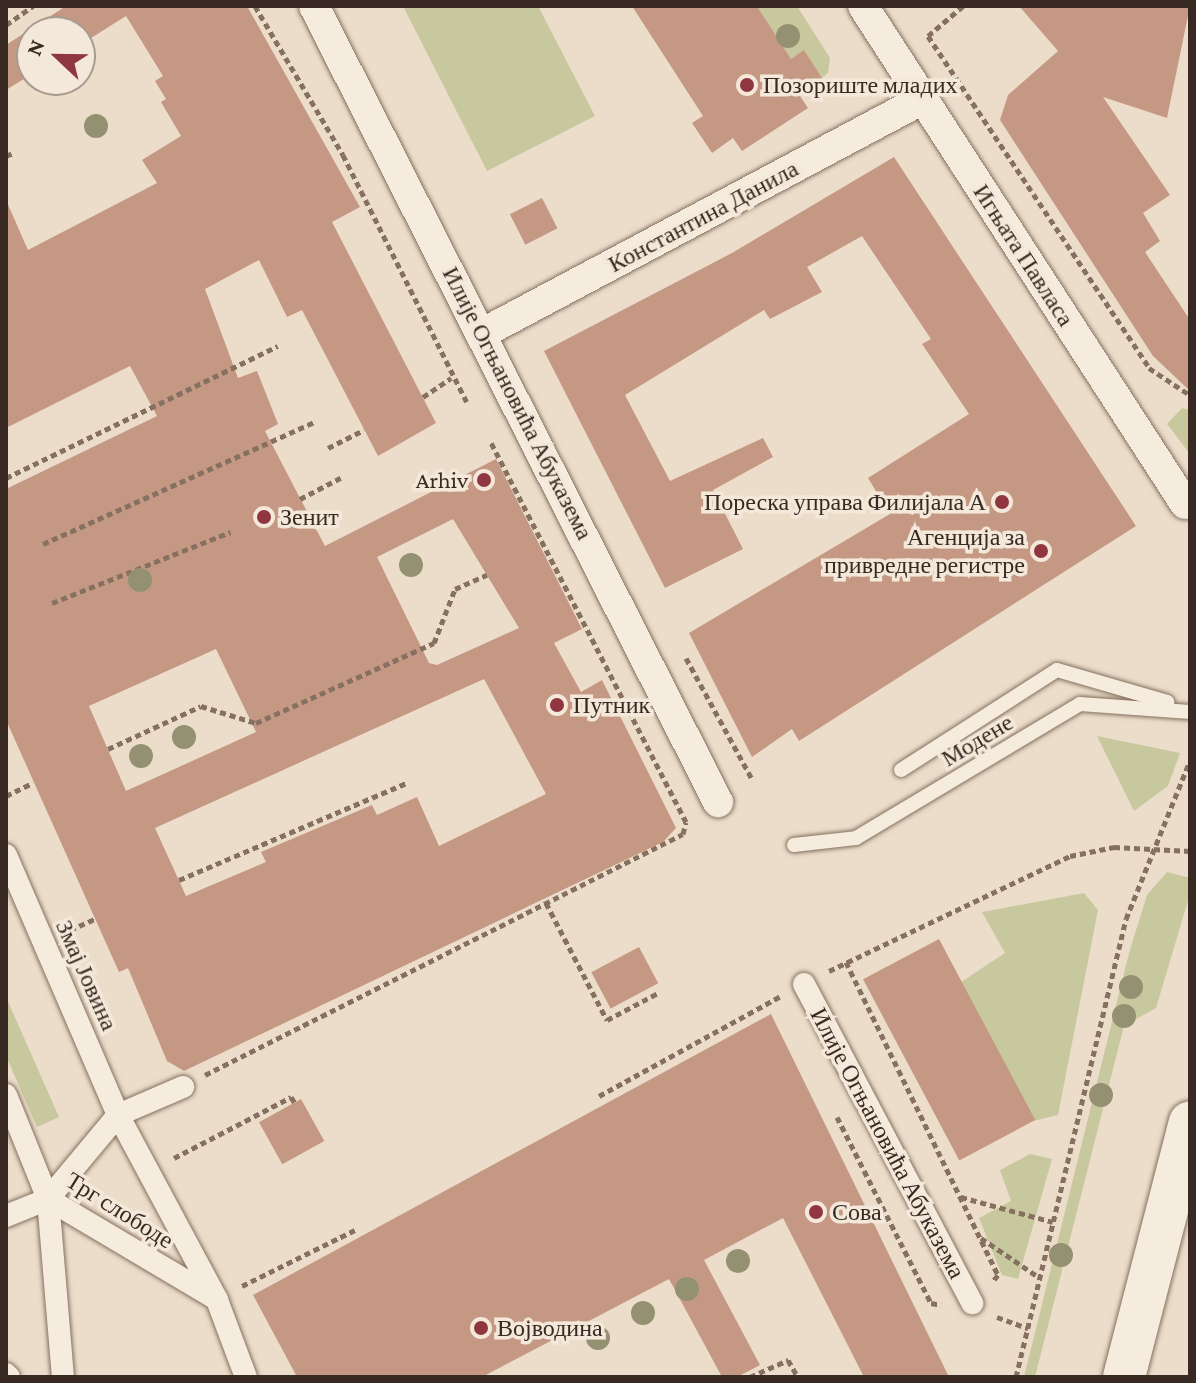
<!DOCTYPE html>
<meta charset="utf-8">
<style>
body{margin:0}
#map{position:relative;width:1196px;height:1383px;overflow:hidden;background:#ebddca;font-family:"Crimson Pro",serif}
div>[style]{position:absolute}
.green>*{inset:0;background:#c8c89f}
.building>*{inset:0;background:#c59884;transform-origin:0 0}
.path>*{height:5px;margin-top:-2.5px;transform-origin:0;background:repeating-linear-gradient(90deg,#867060 0 6px,transparent 0 10px)}
.roads{filter:drop-shadow(0 0 2px #867060) drop-shadow(0 0 2px #867060)}
.service>*{height:14px;margin:-7px;padding:0 7px;transform-origin:7px;border-radius:7px;background:#f6ecdd}
.pedestrian>*{height:22px;margin:-11px;padding:0 11px;transform-origin:11px;border-radius:11px;background:#f6ecdd}
.minor>*{height:30px;margin:-15px;padding:0 15px;transform-origin:15px;border-radius:15px;background:#f6ecdd}
.secondary>*{height:42px;margin:-21px;padding:0 21px;transform-origin:21px;border-radius:21px;background:#f6ecdd}
.trees>*{width:24px;height:24px;margin:-12px;border-radius:50%;background:#949173}
.dots>*{width:22px;height:22px;translate:-50% -50%;box-sizing:border-box;border:4px solid #f3e8d9;border-radius:50%}
span{translate:-50% -50%;white-space:nowrap;text-align:center;line-height:1.15;-webkit-text-stroke:7px #f3e8d9;paint-order:stroke}
.poi-label{font-size:24px;color:#382a22}
.left{translate:0 -50%;text-align:left}
.right{translate:-100% -50%;text-align:right}
.street-label{font-size:24px;color:#382a22}
.frame{position:absolute;inset:0;border:8px solid #382a22;pointer-events:none}
.north{position:absolute;left:16px;top:16px;width:80px;height:80px;box-sizing:border-box;background:#f3e8d9;border:2px solid #a89c90;border-radius:50%;rotate:292deg;font-size:22px;font-weight:700;line-height:32px;text-align:center;color:#382a22}
.north::after{content:'';display:block;margin:auto;width:28px;height:36px;background:#8f3641;clip-path:polygon(50% 0,100% 100%,50% 72%,0 100%)}
</style>
<div id="map">
<div class="green">
<div style="clip-path:polygon(403px 6px,538px 6px,595px 116px,487px 171px)"></div>
<div style="clip-path:polygon(757px 6px,797px 6px,830px 58px,828px 73px,822px 78px,804px 51px,791px 59px)"></div>
<div style="clip-path:polygon(1182px 408px,1190px 410px,1190px 454px,1167px 424px)"></div>
<div style="clip-path:polygon(1097px 736px,1180px 753px,1168px 786px,1134px 811px)"></div>
<div style="clip-path:polygon(1167px 872px,1190px 878px,1190px 894px,1156px 1008px,1124px 1026px,1035px 1377px,1024px 1377px,1129px 953px,1147px 895px)"></div>
<div style="clip-path:polygon(1084px 893px,1098px 910px,1058px 1115px,1033px 1121px,961px 982px,1005px 953px,982px 912px)"></div>
<div style="clip-path:polygon(6px 997px,59px 1117px,37px 1127px,6px 1056px)"></div>
<div style="clip-path:polygon(1030px 1154px,1052px 1159px,1018px 1279px,1002px 1275px,979px 1218px,1011px 1201px,1000px 1170px)"></div>
</div>
<div class="building">
<div style="clip-path:polygon(evenodd,66px 6px,247px 6px,360px 207px,332px 222px,436px 423px,378px 456px,302px 310px,287px 317px,259px 260px,205px 289px,238px 378px,257px 371px,278px 424px,265px 431px,325px 546px,496px 459px,582px 629px,554px 643px,581px 692px,602px 680px,676px 828px,663px 842px,184px 1071px,167px 1061px,128px 968px,119px 972px,6px 720px,6px 489px,157px 416px,130px 366px,6px 428px,6px 200px,28px 250px,157px 183px,142px 160px,181px 136px,161px 102px,166px 99px,155px 81px,163px 76px,126px 16px,80px 45px,80px 32px,32px 32px,32px 74px,6px 90px,6px 45px,66px 6px,453px 519px,519px 628px,437px 665px,429px 663px,377px 557px,453px 519px,66px 6px,216px 649px,256px 732px,126px 791px,89px 706px,216px 649px,66px 6px,484px 679px,546px 794px,439px 846px,417px 797px,377px 815px,372px 805px,261px 852px,266px 862px,186px 896px,155px 828px,484px 679px)"></div>
<div style="clip-path:polygon(632px 6px,757px 6px,791px 59px,804px 50px,822px 78px,798px 93px,808px 108px,742px 151px,733px 138px,712px 153px,692px 123px,703px 116px)"></div>
<div style="clip-path:polygon(1019px 6px,1190px 6px,1167px 118px,1103px 97px,1170px 195px,1143px 213px,1160px 241px,1145px 252px,1190px 320px,1190px 391px,1153px 356px,1000px 120px,1008px 95px,1058px 51px)"></div>
<div style="clip-path:polygon(894px 157px,1136px 526px,799px 741px,792px 729px,752px 757px,689px 633px,890px 514px,868px 478px,969px 414px,922px 344px,931px 339px,862px 236px,807px 267px,822px 292px,770px 319px,764px 310px,625px 395px,670px 481px,763px 438px,773px 457px,713px 490px,743px 549px,665px 588px,544px 351px,732px 253px)"></div>
<div style="left:542px;top:198px;width:34px;height:36px;rotate:63deg"></div>
<div style="left:939px;top:939px;width:205px;height:86px;rotate:62deg"></div>
<div style="left:639px;top:947px;width:41px;height:54px;rotate:62deg"></div>
<div style="clip-path:polygon(771px 1014px,949px 1377px,864px 1377px,783px 1218px,704px 1260px,760px 1365px,737px 1377px,722px 1377px,669px 1279px,482px 1377px,297px 1377px,253px 1295px)"></div>
<div style="left:301px;top:1099px;width:48px;height:48px;rotate:61deg"></div>
</div>
<div class="path">
<div style="left:255px;top:6px;width:173px;rotate:59.4deg"></div>
<div style="left:343px;top:155px;width:277px;rotate:63.4deg"></div>
<div style="left:963px;top:6px;width:46px;rotate:139.4deg"></div>
<div style="left:928px;top:36px;width:399px;rotate:56.3deg"></div>
<div style="left:1149px;top:368px;width:49px;rotate:33.4deg"></div>
<div style="left:6px;top:25px;width:33px;rotate:-35deg"></div>
<div style="left:6px;top:156px;width:8px;rotate:-23deg"></div>
<div style="left:423px;top:397px;width:34px;rotate:-34deg"></div>
<div style="left:328px;top:448px;width:40px;rotate:-26.6deg"></div>
<div style="left:6px;top:478px;width:302px;rotate:-25.9deg"></div>
<div style="left:300px;top:499px;width:47px;rotate:-27.6deg"></div>
<div style="left:43px;top:544px;width:298px;rotate:-24.2deg"></div>
<div style="left:52px;top:603px;width:192px;rotate:-21.7deg"></div>
<div style="left:686px;top:658px;width:140px;rotate:61.4deg"></div>
<div style="left:108px;top:749px;width:102px;rotate:-24.8deg"></div>
<div style="left:201px;top:706px;width:58px;rotate:17.2deg"></div>
<div style="left:256px;top:723px;width:195px;rotate:-24.2deg"></div>
<div style="left:434px;top:643px;width:58px;rotate:-68.7deg"></div>
<div style="left:455px;top:589px;width:35px;rotate:-24deg"></div>
<div style="left:6px;top:796px;width:30px;rotate:-26deg"></div>
<div style="left:179px;top:880px;width:247px;rotate:-23.1deg"></div>
<div style="left:546px;top:903px;width:132px;rotate:62.5deg"></div>
<div style="left:607px;top:1020px;width:58px;rotate:-27.9deg"></div>
<div style="left:70px;top:930px;width:27px;rotate:-24deg"></div>
<div style="left:846px;top:962px;width:348px;rotate:64.1deg"></div>
<div style="left:998px;top:1275px;width:8px;rotate:130deg"></div>
<div style="left:829px;top:971px;width:267px;rotate:-25.5deg"></div>
<div style="left:1070px;top:856px;width:45px;rotate:-11.6deg"></div>
<div style="left:1114px;top:847px;width:76px;rotate:3deg"></div>
<div style="left:205px;top:1075px;width:535px;rotate:-26.76deg"></div>
<div style="left:683px;top:834px;width:12px;rotate:-76deg"></div>
<div style="left:686px;top:822px;width:429px;rotate:-117.2deg"></div>
<div style="left:599px;top:1096px;width:208px;rotate:-28.8deg"></div>
<div style="left:837px;top:1117px;width:208px;rotate:63.2deg"></div>
<div style="left:931px;top:1303px;width:10px;rotate:11deg"></div>
<div style="left:174px;top:1158px;width:132px;rotate:-27.5deg"></div>
<div style="left:291px;top:1097px;width:7px;rotate:56deg"></div>
<div style="left:961px;top:1197px;width:95px;rotate:15.2deg"></div>
<div style="left:981px;top:1238px;width:71px;rotate:34.1deg"></div>
<div style="left:242px;top:1286px;width:126px;rotate:-26.4deg"></div>
<div style="left:997px;top:1317px;width:33px;rotate:20deg"></div>
<div style="left:750px;top:1377px;width:42px;rotate:-24.1deg"></div>
<div style="left:788px;top:1360px;width:20px;rotate:60deg"></div>
<div style="left:1016px;top:1377px;width:471px;rotate:-76.5deg"></div>
<div style="left:1126px;top:919px;width:168px;rotate:-68deg"></div>
</div>
<div class="roads">
<div class="service">
<div style="left:901px;top:770px;width:185px;rotate:-32.7deg"></div>
<div style="left:1057px;top:670px;width:115px;rotate:16.2deg"></div>
<div style="left:794px;top:845px;width:62px;rotate:-6.4deg"></div>
<div style="left:856px;top:838px;width:261px;rotate:-30.9deg"></div>
<div style="left:1080px;top:704px;width:110px;rotate:4.2deg"></div>
</div>
<div class="pedestrian">
<div style="left:6px;top:855px;width:283px;rotate:66.7deg"></div>
<div style="left:118px;top:1115px;width:210px;rotate:61.8deg"></div>
<div style="left:217px;top:1300px;width:82px;rotate:69.4deg"></div>
<div style="left:804px;top:984px;width:361px;rotate:62.2deg"></div>
<div style="left:6px;top:1095px;width:112px;rotate:68deg"></div>
<div style="left:48px;top:1199px;width:179px;rotate:85.2deg"></div>
<div style="left:48px;top:1199px;width:194px;rotate:30.7deg"></div>
<div style="left:6px;top:1216px;width:45px;rotate:-22deg"></div>
<div style="left:48px;top:1199px;width:109px;rotate:-50.2deg"></div>
<div style="left:118px;top:1115px;width:71px;rotate:-23.3deg"></div>
<div style="left:6px;top:1374px;width:4px;rotate:45deg"></div>
</div>
<div class="minor">
<div style="left:314px;top:6px;width:893px;rotate:63.09deg"></div>
<div style="left:863px;top:6px;width:593px;rotate:57.11deg"></div>
<div style="left:483px;top:333px;width:498px;rotate:-28deg"></div>
</div>
<div class="secondary">
<div style="left:1124px;top:1377px;width:263px;rotate:-75.5deg"></div>
</div>
</div>
<div class="trees">
<div style="left:788px;top:36px"></div>
<div style="left:96px;top:126px"></div>
<div style="left:411px;top:565px"></div>
<div style="left:140px;top:580px"></div>
<div style="left:184px;top:737px"></div>
<div style="left:141px;top:756px"></div>
<div style="left:1131px;top:987px"></div>
<div style="left:1124px;top:1016px"></div>
<div style="left:1101px;top:1095px"></div>
<div style="left:1061px;top:1255px"></div>
<div style="left:738px;top:1261px"></div>
<div style="left:687px;top:1289px"></div>
<div style="left:643px;top:1313px"></div>
<div style="left:598px;top:1338px"></div>
</div>
<div class="dots">
<div style="left:747px;top:85px;background:#8f3641"></div>
<div style="left:484px;top:480px;background:#8f3641"></div>
<div style="left:1002px;top:502px;background:#8f3641"></div>
<div style="left:264px;top:517px;background:#8f3641"></div>
<div style="left:1041px;top:551px;background:#8f3641"></div>
<div style="left:557px;top:705px;background:#8f3641"></div>
<div style="left:816px;top:1212px;background:#8f3641"></div>
<div style="left:481px;top:1328px;background:#8f3641"></div>
</div>
<div class="poi-label">
<span class="left" style="left:763px;top:85px">Позориште младих</span>
<span class="right" style="left:468px;top:480px">Arhiv</span>
<span class="right" style="left:986px;top:502px">Пореска управа Филијала А</span>
<span class="left" style="left:280px;top:517px">Зенит</span>
<span class="right" style="left:1025px;top:551px">Агенција за<br>привредне регистре</span>
<span class="left" style="left:573px;top:705px">Путник</span>
<span class="left" style="left:832px;top:1212px">Сова</span>
<span class="left" style="left:497px;top:1328px">Војводина</span>
</div>
<div class="street-label">
<span style="left:703px;top:216px;rotate:-28deg">Константина Данила</span>
<span style="left:1024px;top:255px;rotate:57deg">Игњата Павласа</span>
<span style="left:518px;top:403px;rotate:63deg">Илије Огњановића Абуказема</span>
<span style="left:977px;top:740px;rotate:-31deg">Модене</span>
<span style="left:87px;top:975px;rotate:66deg">Змај Јовина</span>
<span style="left:888px;top:1143px;rotate:62deg">Илије Огњановића Абуказема</span>
<span style="left:120px;top:1210px;rotate:32deg">Трг слободе</span>
</div>
<div class="frame"></div>
<div class="north">N</div>
</div>
